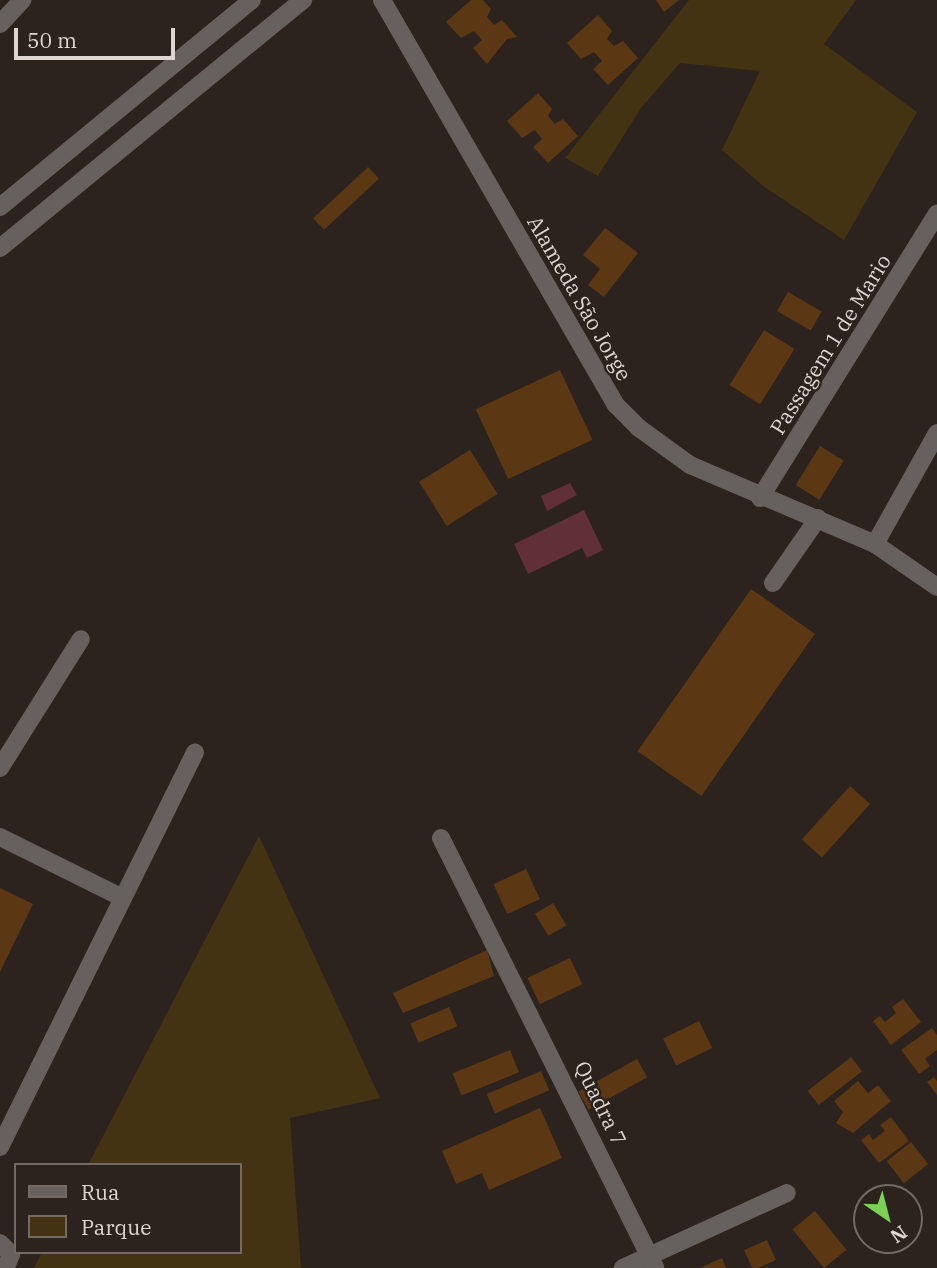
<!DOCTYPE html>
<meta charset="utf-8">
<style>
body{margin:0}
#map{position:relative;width:937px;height:1268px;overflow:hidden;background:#2c221e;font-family:"IBM Plex Serif",serif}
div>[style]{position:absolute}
.green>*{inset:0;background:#433312}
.water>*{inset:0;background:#602f37}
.building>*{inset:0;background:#5b3813;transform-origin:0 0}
.minor>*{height:18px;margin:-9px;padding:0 9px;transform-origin:9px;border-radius:9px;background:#66605f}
span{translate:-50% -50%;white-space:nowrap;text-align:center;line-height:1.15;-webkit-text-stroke:5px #2c221e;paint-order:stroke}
.street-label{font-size:21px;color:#ddd6d3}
.legend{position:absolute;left:14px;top:1163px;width:228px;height:91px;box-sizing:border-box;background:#2c221e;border:2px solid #736a66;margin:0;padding:9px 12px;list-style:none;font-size:21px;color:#ddd6d3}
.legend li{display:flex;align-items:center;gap:14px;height:35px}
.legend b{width:35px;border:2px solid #736a66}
.north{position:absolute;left:853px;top:1184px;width:70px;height:70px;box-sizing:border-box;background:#2c221e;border:2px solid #736a66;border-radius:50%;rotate:145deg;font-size:19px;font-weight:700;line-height:28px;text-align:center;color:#ddd6d3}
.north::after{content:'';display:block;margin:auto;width:24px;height:32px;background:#7bd155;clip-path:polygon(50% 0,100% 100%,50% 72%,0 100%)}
.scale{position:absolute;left:14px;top:28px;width:161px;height:32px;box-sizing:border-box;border:4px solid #ddd6d3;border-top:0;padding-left:9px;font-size:21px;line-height:24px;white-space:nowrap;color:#ddd6d3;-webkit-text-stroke:5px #2c221e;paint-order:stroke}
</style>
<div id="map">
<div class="green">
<div style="clip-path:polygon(689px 0,856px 0,824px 44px,917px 112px,844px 240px,763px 186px,722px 150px,760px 71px,680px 63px,641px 108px,598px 176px,565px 158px)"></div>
<div style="clip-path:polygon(259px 836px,380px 1098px,290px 1118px,301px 1268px,34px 1268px,42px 1252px,240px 1252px,240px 1165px,88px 1165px)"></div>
</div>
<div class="water">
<div style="clip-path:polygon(570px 483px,577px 495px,547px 511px,541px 496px)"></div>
<div style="clip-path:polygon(584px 510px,603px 550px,587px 558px,582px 548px,528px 574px,514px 544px)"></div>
</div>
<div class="building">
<div style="clip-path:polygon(471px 0,483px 0,491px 9px,487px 17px,494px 25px,502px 20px,517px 37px,507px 39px,487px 64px,473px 48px,482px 40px,474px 31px,461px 38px,446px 22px)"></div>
<div style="clip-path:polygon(656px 0,679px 0,664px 12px)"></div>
<div style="clip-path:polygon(598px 15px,612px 31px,607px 39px,614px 46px,623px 41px,638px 58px,608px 85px,593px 69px,602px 61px,594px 52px,581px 59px,567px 43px)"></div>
<div style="clip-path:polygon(538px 93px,552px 109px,548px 116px,555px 124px,563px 119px,578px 136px,548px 163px,533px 147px,542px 139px,535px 130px,522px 138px,507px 121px)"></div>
<div style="left:368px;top:167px;width:16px;height:75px;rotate:47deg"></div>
<div style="clip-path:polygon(605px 228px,638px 253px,604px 297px,588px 285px,600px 269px,583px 255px)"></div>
<div style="left:788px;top:292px;width:39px;height:22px;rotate:30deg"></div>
<div style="left:764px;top:330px;width:36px;height:65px;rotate:32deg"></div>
<div style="left:560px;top:370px;width:77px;height:93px;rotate:65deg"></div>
<div style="left:820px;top:446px;width:28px;height:46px;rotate:32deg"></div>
<div style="left:470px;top:450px;width:52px;height:60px;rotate:58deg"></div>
<div style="left:751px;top:589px;width:78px;height:198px;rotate:35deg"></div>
<div style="left:850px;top:786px;width:27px;height:72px;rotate:42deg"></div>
<div style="left:526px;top:869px;width:33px;height:36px;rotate:65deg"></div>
<div style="clip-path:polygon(0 888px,33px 904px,0 972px)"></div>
<div style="left:553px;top:903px;width:26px;height:21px;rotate:59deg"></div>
<div style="clip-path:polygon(487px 950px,494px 976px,403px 1013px,393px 993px)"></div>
<div style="left:570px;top:958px;width:29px;height:47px;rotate:65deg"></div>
<div style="clip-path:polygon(903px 999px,921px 1022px,891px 1045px,873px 1021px,880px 1016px,885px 1022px,896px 1013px,892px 1007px)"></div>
<div style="left:449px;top:1007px;width:21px;height:42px;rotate:67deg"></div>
<div style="left:699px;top:1021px;width:30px;height:40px;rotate:64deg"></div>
<div style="clip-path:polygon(932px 1028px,937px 1035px,937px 1050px,925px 1059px,930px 1066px,919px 1074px,901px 1050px)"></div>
<div style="left:510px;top:1050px;width:24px;height:62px;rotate:68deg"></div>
<div style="left:851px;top:1057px;width:18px;height:55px;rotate:52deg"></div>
<div style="left:637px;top:1059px;width:21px;height:67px;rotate:61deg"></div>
<div style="left:541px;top:1071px;width:21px;height:59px;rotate:67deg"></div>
<div style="clip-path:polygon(934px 1077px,937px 1081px,937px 1095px,927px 1082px)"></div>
<div style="clip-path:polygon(858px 1081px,868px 1093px,878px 1085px,891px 1101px,853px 1133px,836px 1123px,843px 1112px,834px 1101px)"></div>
<div style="clip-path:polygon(540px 1108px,562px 1158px,489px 1190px,482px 1173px,456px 1184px,442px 1151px)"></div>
<div style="clip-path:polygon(891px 1117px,909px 1141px,879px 1163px,861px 1140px,869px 1134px,873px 1140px,885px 1131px,880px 1125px)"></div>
<div style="left:911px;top:1142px;width:28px;height:31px;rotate:52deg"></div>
<div style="left:815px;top:1211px;width:50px;height:29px;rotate:51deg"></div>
<div style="left:767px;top:1240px;width:22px;height:25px;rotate:66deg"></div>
<div style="clip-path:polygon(722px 1258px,726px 1268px,700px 1268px)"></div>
</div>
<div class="minor">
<div style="left:382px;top:0;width:468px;rotate:60deg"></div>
<div style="left:616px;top:405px;width:33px;rotate:45deg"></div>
<div style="left:639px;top:428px;width:63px;rotate:36deg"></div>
<div style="left:690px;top:465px;width:201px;rotate:23.1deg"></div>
<div style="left:875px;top:544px;width:75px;rotate:34.7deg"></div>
<div style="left:0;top:24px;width:33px;rotate:-47deg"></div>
<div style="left:0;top:207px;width:326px;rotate:-39.4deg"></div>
<div style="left:0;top:248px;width:392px;rotate:-39.3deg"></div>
<div style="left:760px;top:498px;width:335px;rotate:-58.1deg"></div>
<div style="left:875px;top:544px;width:127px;rotate:-60.8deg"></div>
<div style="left:773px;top:583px;width:79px;rotate:-55.3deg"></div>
<div style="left:0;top:768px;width:152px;rotate:-57.9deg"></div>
<div style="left:0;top:837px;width:135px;rotate:26.4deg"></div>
<div style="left:441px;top:838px;width:480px;rotate:63.5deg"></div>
<div style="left:0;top:1147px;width:440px;rotate:-63.7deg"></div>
<div style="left:0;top:1243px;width:16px;rotate:45deg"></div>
<div style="left:11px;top:1254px;width:15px;rotate:110deg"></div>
<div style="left:623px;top:1268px;width:180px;rotate:-24.6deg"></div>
</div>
<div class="street-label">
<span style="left:580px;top:298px;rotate:60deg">Alameda São Jorge</span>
<span style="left:830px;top:344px;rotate:-58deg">Passagem 1 de Mario</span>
<span style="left:601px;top:1103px;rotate:64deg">Quadra 7</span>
</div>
<ul class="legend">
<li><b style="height:9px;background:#66605f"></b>Rua</li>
<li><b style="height:19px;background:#433312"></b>Parque</li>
</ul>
<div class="north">N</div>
<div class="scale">50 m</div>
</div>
